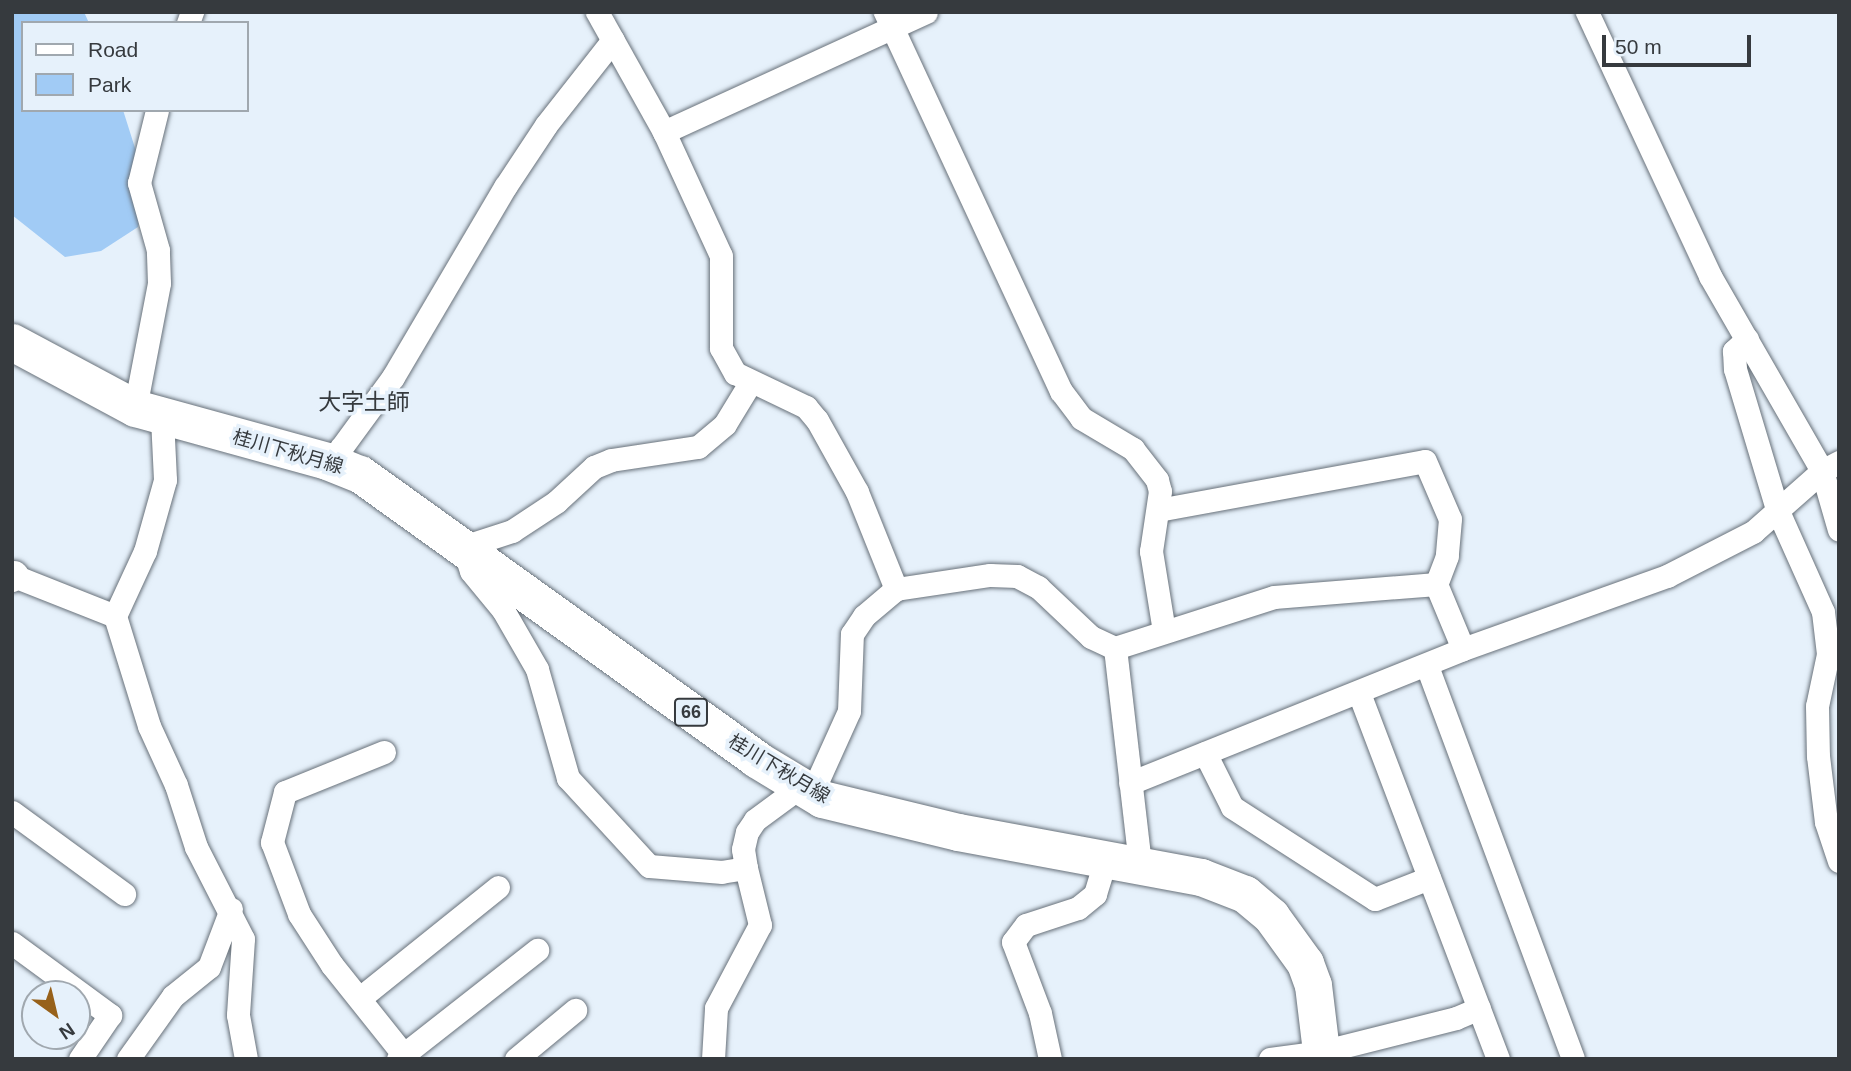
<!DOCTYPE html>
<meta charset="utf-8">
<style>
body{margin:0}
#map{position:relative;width:1851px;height:1071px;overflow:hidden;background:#e6f1fb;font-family:Helvetica,"Noto Sans JP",sans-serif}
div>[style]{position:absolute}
.green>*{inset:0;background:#a1cbf5}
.roads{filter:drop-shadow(0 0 2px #68717a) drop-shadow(0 0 2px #68717a)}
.minor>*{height:23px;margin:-11.5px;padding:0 11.5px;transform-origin:11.5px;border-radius:11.5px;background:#fff}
.tertiary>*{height:30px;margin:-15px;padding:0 15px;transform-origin:15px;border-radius:15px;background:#fff}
.primary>*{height:37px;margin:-18.5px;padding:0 18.5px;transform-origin:18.5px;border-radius:18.5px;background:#fff}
span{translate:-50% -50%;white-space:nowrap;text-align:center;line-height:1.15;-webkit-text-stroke:7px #e6f1fb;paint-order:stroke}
.shield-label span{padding:2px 5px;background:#e6f1fb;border:2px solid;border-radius:5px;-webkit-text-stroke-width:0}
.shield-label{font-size:18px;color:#363a3e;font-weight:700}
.street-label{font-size:19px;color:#363a3e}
.quarter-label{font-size:23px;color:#363a3e}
.frame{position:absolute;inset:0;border:14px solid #363a3e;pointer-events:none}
.legend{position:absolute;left:21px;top:21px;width:228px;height:91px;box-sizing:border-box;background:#e6f1fb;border:2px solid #a0a8af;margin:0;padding:9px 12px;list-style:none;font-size:21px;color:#363a3e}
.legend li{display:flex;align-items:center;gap:14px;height:35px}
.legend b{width:35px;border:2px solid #a0a8af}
.north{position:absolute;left:21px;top:980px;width:70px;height:70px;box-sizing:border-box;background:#e6f1fb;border:2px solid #a0a8af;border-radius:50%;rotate:146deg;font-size:19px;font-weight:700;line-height:28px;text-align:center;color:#363a3e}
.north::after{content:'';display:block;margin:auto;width:24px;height:32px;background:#97611a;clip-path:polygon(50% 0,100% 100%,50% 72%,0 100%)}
.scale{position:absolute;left:1602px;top:35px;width:149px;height:32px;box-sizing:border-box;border:4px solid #363a3e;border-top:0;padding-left:9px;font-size:21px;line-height:24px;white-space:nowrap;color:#363a3e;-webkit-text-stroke:5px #e6f1fb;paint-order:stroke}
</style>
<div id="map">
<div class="green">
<div style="clip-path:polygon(12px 12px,84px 12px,89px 23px,23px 23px,23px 110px,123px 110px,147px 186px,138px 227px,101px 251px,65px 257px,12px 215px)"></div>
</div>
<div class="roads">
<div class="minor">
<div style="left:597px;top:12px;width:137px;rotate:60.8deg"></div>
<div style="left:664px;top:132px;width:136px;rotate:65.3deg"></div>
<div style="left:721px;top:256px;width:92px;rotate:90deg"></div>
<div style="left:721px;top:348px;width:29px;rotate:61deg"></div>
<div style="left:735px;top:373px;width:79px;rotate:25.6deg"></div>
<div style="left:806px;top:407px;width:17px;rotate:50deg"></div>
<div style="left:817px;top:420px;width:82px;rotate:60.9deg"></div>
<div style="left:857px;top:492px;width:105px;rotate:68.1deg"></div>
<div style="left:885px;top:12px;width:418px;rotate:65.1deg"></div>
<div style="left:1061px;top:391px;width:34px;rotate:53deg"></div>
<div style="left:1081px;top:418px;width:61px;rotate:30.8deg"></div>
<div style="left:1133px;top:449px;width:39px;rotate:52deg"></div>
<div style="left:1157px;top:480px;width:11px;rotate:75deg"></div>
<div style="left:1160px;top:491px;width:61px;rotate:98.5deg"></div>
<div style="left:1151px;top:551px;width:81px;rotate:80.8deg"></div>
<div style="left:1587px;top:12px;width:291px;rotate:65deg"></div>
<div style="left:1710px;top:276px;width:225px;rotate:60.1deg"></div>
<div style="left:1822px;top:471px;width:61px;rotate:73.9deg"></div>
<div style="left:188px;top:23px;width:12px;rotate:-70deg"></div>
<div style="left:664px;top:132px;width:288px;rotate:-24.6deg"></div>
<div style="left:1747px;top:339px;width:18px;rotate:137deg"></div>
<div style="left:1734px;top:351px;width:18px;rotate:87deg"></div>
<div style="left:1735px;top:369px;width:146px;rotate:73.3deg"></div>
<div style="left:1777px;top:509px;width:113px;rotate:65.9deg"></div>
<div style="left:1823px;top:612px;width:42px;rotate:83.2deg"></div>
<div style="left:1828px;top:654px;width:53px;rotate:101.9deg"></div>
<div style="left:1817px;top:706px;width:50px;rotate:88.9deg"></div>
<div style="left:1818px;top:756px;width:66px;rotate:83.1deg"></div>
<div style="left:1826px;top:822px;width:41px;rotate:71.6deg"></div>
<div style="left:135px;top:408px;width:127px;rotate:-79.1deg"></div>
<div style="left:159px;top:283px;width:33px;rotate:-92deg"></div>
<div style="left:158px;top:250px;width:70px;rotate:-105.8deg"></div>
<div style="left:139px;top:183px;width:75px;rotate:-76.1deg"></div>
<div style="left:162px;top:418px;width:62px;rotate:87.2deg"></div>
<div style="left:165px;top:480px;width:74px;rotate:105.7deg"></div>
<div style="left:145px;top:551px;width:72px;rotate:114.8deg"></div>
<div style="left:115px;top:616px;width:115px;rotate:72.8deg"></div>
<div style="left:149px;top:726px;width:65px;rotate:65.4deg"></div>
<div style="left:176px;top:785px;width:65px;rotate:72.1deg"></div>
<div style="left:196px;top:847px;width:103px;rotate:62.9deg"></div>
<div style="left:243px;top:939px;width:76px;rotate:93.8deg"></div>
<div style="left:238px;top:1015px;width:45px;rotate:79.7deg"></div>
<div style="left:336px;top:464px;width:17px;rotate:-73deg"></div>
<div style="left:341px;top:448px;width:88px;rotate:-53.8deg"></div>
<div style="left:393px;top:377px;width:221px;rotate:-59.5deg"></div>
<div style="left:505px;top:187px;width:74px;rotate:-56.5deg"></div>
<div style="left:546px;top:125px;width:108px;rotate:-51.8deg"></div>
<div style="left:1158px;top:510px;width:271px;rotate:-10.4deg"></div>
<div style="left:1425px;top:461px;width:63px;rotate:66.7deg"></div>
<div style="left:1450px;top:519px;width:37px;rotate:95deg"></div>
<div style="left:1447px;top:556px;width:30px;rotate:111deg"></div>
<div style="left:12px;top:580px;width:4px;rotate:-63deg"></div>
<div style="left:14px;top:576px;width:109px;rotate:21.6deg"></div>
<div style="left:1115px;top:648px;width:216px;rotate:83.4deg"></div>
<div style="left:1427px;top:666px;width:419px;rotate:69.6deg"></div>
<div style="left:1359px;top:693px;width:392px;rotate:69.2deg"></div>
<div style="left:384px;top:752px;width:107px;rotate:158deg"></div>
<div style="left:285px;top:792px;width:52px;rotate:104.6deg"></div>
<div style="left:272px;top:842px;width:77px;rotate:69.4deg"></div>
<div style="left:299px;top:914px;width:61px;rotate:57.1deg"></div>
<div style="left:332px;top:965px;width:120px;rotate:51.4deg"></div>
<div style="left:1205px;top:753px;width:60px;rotate:63.4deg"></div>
<div style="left:1232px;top:807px;width:170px;rotate:32.8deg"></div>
<div style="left:1375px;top:899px;width:58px;rotate:-21.3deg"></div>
<div style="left:1130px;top:783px;width:359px;rotate:-21.9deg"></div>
<div style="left:1463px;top:649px;width:217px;rotate:-19.7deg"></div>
<div style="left:1667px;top:576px;width:97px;rotate:-27.1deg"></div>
<div style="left:1753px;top:532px;width:92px;rotate:-41.5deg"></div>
<div style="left:1822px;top:471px;width:19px;rotate:-28deg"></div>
<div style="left:812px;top:793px;width:90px;rotate:-65.7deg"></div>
<div style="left:849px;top:711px;width:77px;rotate:-87.8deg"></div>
<div style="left:852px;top:634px;width:22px;rotate:-56deg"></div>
<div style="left:864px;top:616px;width:42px;rotate:-40.2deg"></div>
<div style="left:896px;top:589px;width:95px;rotate:-8.5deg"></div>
<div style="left:990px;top:575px;width:27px;rotate:2deg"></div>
<div style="left:1017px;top:576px;width:24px;rotate:28deg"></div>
<div style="left:1038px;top:587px;width:73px;rotate:43.3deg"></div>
<div style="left:1091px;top:637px;width:26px;rotate:25deg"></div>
<div style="left:1115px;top:648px;width:167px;rotate:-17.8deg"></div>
<div style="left:1274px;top:597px;width:163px;rotate:-4.6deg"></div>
<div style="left:1436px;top:584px;width:70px;rotate:67.4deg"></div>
<div style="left:12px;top:812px;width:139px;rotate:36.2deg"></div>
<div style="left:746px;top:868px;width:24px;rotate:171deg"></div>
<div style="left:722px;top:872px;width:73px;rotate:-175.3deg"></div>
<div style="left:649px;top:866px;width:120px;rotate:-132.6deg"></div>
<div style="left:568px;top:778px;width:113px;rotate:-105.9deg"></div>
<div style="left:537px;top:669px;width:68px;rotate:-120deg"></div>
<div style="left:503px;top:610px;width:50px;rotate:-129.4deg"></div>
<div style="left:471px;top:571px;width:25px;rotate:-108deg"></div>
<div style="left:463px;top:547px;width:52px;rotate:-18.1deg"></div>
<div style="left:512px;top:531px;width:53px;rotate:-33.4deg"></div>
<div style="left:556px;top:502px;width:52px;rotate:-42.6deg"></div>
<div style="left:594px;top:467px;width:18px;rotate:-22deg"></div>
<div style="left:611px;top:460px;width:88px;rotate:-8.5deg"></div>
<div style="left:698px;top:447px;width:35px;rotate:-40deg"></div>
<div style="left:725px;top:424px;width:48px;rotate:-58.6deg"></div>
<div style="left:12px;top:943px;width:122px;rotate:36.3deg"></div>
<div style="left:110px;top:1015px;width:53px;rotate:124.3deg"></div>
<div style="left:360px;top:998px;width:177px;rotate:-38.8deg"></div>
<div style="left:128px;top:1059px;width:77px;rotate:-54.5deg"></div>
<div style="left:173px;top:996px;width:46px;rotate:-38.9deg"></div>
<div style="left:209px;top:967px;width:62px;rotate:-69.2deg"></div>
<div style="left:398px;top:1059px;width:177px;rotate:-38.1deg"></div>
<div style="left:516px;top:1059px;width:77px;rotate:-39.7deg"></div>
<div style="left:713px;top:1059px;width:51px;rotate:-86.6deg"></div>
<div style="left:716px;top:1008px;width:94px;rotate:-62.1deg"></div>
<div style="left:760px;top:925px;width:59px;rotate:-103.8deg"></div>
<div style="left:746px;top:868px;width:19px;rotate:-99deg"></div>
<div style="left:743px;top:849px;width:17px;rotate:-77deg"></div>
<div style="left:747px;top:832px;width:14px;rotate:-56deg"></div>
<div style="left:755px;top:820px;width:56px;rotate:-36.3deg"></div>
<div style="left:1050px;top:1059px;width:47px;rotate:-102.3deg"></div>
<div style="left:1040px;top:1013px;width:76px;rotate:-110.8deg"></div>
<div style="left:1013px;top:942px;width:21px;rotate:-53deg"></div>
<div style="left:1026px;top:925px;width:55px;rotate:-18.1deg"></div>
<div style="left:1078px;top:908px;width:22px;rotate:-39deg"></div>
<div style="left:1095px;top:894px;width:37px;rotate:-73deg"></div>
<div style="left:1270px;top:1059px;width:51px;rotate:-7.8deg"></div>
<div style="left:1321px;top:1052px;width:139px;rotate:-14.1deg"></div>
<div style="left:1456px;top:1018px;width:25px;rotate:-23deg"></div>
</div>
<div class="tertiary">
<div style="left:12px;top:576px;width:2px"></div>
</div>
<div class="primary">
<div style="left:12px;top:342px;width:140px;rotate:28.2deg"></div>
<div style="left:135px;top:408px;width:199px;rotate:15.4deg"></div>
<div style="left:327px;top:461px;width:35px;rotate:22deg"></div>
<div style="left:360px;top:474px;width:488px;rotate:35.7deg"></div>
<div style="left:756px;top:759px;width:77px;rotate:31.2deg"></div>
<div style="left:822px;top:799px;width:140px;rotate:13.6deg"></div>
<div style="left:958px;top:832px;width:247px;rotate:10.5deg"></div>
<div style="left:1201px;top:877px;width:47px;rotate:21.1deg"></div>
<div style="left:1245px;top:894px;width:34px;rotate:40deg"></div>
<div style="left:1271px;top:916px;width:58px;rotate:54.1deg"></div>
<div style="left:1305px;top:963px;width:23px;rotate:70deg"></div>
<div style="left:1313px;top:985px;width:75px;rotate:83.1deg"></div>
</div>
</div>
<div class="shield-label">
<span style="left:691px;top:712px">66</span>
</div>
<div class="street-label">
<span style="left:288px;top:452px;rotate:16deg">桂川下秋月線</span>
<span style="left:779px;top:769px;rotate:31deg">桂川下秋月線</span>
</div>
<div class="quarter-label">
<span style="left:364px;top:402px">大字土師</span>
</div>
<div class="frame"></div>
<ul class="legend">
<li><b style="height:9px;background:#fff"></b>Road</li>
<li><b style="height:19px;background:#a1cbf5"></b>Park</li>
</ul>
<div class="north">N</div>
<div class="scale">50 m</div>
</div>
